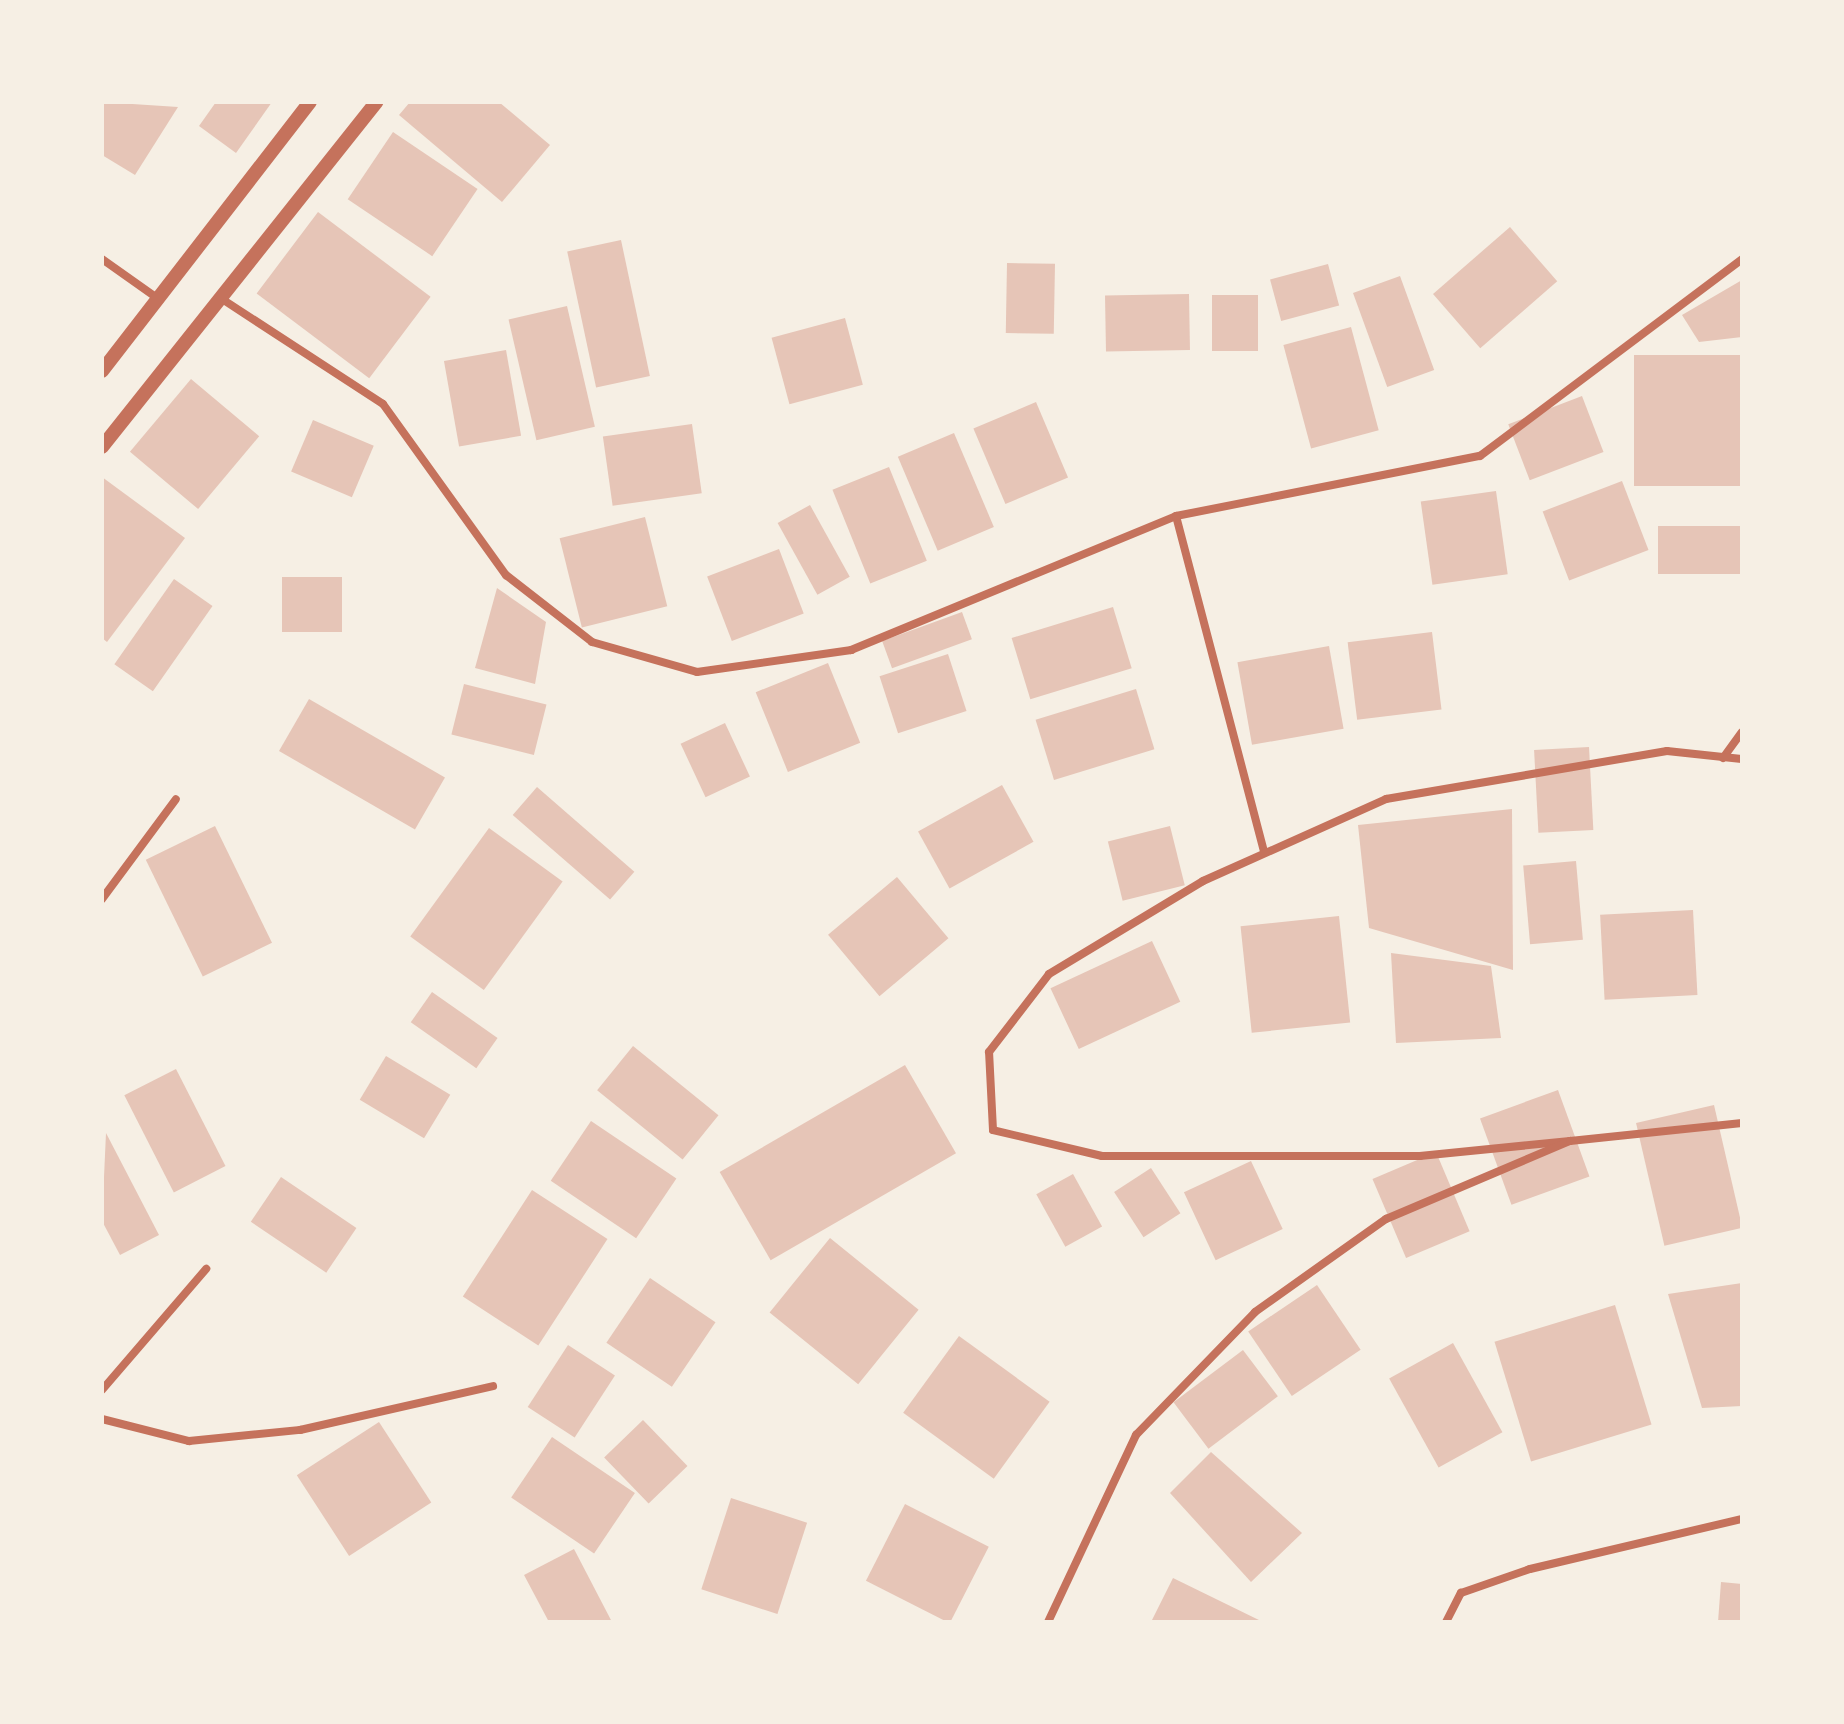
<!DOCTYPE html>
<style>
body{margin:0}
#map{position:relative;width:1844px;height:1724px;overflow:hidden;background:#f6efe4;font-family:Ubuntu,sans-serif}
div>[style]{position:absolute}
.building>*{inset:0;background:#e6c5b7;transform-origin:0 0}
.minor>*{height:8px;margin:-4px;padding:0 4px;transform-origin:4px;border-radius:4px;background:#c5725c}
.tertiary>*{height:14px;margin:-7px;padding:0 7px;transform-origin:7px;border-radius:7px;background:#c5725c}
span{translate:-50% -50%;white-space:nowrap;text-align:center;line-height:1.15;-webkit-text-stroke:8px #f6efe4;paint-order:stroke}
.frame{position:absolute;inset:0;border:104px solid #f6efe4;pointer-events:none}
</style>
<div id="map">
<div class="building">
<div style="clip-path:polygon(102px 102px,178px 107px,135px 175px,102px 155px)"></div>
<div style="clip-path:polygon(216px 102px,272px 102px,236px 153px,199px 126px)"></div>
<div style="clip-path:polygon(410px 102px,499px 102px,550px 145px,502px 202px,399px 115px)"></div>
<div style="left:393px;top:132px;width:102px;height:81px;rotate:34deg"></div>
<div style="left:318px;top:212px;width:141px;height:102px;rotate:37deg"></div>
<div style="left:1510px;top:227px;width:72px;height:102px;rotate:49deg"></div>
<div style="left:621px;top:240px;width:139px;height:55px;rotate:78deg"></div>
<div style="left:1007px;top:263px;width:48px;height:70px;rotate:1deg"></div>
<div style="left:1328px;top:264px;width:43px;height:60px;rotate:75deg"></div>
<div style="left:1400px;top:276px;width:100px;height:50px;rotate:70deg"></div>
<div style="clip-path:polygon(1742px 280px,1742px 337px,1699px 342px,1682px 315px)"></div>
<div style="left:1189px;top:294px;width:56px;height:84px;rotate:89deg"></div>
<div style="left:1212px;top:295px;width:46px;height:56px"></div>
<div style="left:567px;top:306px;width:124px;height:60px;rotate:77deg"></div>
<div style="left:845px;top:318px;width:69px;height:76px;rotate:75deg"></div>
<div style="left:1351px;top:327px;width:107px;height:70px;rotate:75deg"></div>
<div style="left:506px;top:350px;width:87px;height:63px;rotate:80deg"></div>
<div style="left:1742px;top:355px;width:131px;height:108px;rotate:90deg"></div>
<div style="left:191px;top:379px;width:89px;height:95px;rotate:40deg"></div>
<div style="left:1582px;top:396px;width:60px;height:79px;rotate:69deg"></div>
<div style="left:1036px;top:402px;width:82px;height:68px;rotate:67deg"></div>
<div style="left:313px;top:420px;width:66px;height:56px;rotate:23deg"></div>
<div style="left:692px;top:424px;width:70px;height:90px;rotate:82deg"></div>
<div style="left:954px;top:433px;width:102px;height:61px;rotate:67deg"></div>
<div style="left:889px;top:467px;width:101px;height:61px;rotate:68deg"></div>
<div style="clip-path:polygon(102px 477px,185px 538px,107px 642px,102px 638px)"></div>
<div style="left:1622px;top:481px;width:74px;height:85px;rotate:69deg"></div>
<div style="left:1496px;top:491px;width:84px;height:76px;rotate:82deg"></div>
<div style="left:810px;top:505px;width:82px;height:37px;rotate:61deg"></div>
<div style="left:645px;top:517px;width:92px;height:88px;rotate:76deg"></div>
<div style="left:1742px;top:526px;width:48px;height:84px;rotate:90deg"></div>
<div style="left:779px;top:549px;width:69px;height:77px;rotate:69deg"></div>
<div style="left:282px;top:577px;width:60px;height:55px"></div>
<div style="left:174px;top:579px;width:47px;height:104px;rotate:35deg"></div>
<div style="clip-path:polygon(497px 588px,546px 622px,535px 684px,475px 668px)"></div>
<div style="left:1113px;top:607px;width:64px;height:106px;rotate:73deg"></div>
<div style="left:962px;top:612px;width:29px;height:85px;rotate:70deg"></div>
<div style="left:1432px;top:632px;width:78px;height:85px;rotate:83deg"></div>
<div style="left:1329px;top:646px;width:84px;height:93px;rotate:80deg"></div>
<div style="left:948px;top:654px;width:60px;height:72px;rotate:72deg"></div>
<div style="left:828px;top:663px;width:86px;height:78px;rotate:68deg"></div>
<div style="left:464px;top:684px;width:85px;height:52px;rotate:14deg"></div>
<div style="left:1136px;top:689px;width:63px;height:105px;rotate:73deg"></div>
<div style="left:309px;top:699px;width:157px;height:60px;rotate:30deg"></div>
<div style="left:725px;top:723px;width:59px;height:49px;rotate:65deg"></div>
<div style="left:1589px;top:747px;width:83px;height:55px;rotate:87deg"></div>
<div style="left:1002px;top:785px;width:65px;height:96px;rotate:61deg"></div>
<div style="left:537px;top:787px;width:129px;height:37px;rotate:41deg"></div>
<div style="clip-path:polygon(1512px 809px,1513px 970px,1369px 928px,1358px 825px)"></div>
<div style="left:215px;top:826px;width:130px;height:77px;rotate:64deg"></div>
<div style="left:1170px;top:826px;width:61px;height:64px;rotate:76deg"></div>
<div style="left:489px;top:828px;width:91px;height:134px;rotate:36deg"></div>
<div style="left:1576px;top:861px;width:79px;height:53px;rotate:85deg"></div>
<div style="left:897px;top:877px;width:80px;height:90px;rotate:50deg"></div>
<div style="left:1693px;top:910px;width:85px;height:93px;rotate:87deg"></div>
<div style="left:1339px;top:916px;width:107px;height:99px;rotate:84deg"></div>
<div style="left:1152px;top:941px;width:67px;height:112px;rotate:65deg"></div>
<div style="clip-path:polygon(1391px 953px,1491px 966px,1501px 1038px,1396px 1043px)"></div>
<div style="left:432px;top:992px;width:80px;height:37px;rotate:35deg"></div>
<div style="left:633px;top:1046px;width:110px;height:57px;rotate:39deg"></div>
<div style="left:386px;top:1056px;width:75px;height:51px;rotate:31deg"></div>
<div style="left:905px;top:1065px;width:102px;height:214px;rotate:60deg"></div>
<div style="left:176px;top:1069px;width:109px;height:58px;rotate:63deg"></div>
<div style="left:1558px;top:1090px;width:92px;height:83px;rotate:70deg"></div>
<div style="left:1714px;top:1105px;width:126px;height:80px;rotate:77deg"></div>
<div style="left:591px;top:1121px;width:103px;height:72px;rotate:34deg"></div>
<div style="clip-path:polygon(106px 1133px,159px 1235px,120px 1255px,102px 1221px)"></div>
<div style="left:1436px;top:1152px;width:86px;height:69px;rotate:67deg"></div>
<div style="left:1251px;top:1161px;width:75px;height:74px;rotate:65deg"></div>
<div style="left:1151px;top:1168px;width:54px;height:44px;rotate:57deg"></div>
<div style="left:1073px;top:1174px;width:60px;height:42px;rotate:61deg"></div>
<div style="left:281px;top:1177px;width:91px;height:54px;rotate:34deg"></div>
<div style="left:532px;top:1190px;width:90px;height:127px;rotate:33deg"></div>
<div style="left:830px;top:1238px;width:114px;height:96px;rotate:39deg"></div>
<div style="left:650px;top:1278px;width:79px;height:78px;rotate:34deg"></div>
<div style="clip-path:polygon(1742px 1283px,1742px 1406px,1702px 1408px,1668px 1294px)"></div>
<div style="left:1317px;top:1285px;width:78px;height:83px;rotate:56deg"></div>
<div style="left:1615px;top:1305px;width:125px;height:126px;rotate:73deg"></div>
<div style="left:959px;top:1336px;width:112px;height:95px;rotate:36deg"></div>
<div style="left:1453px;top:1343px;width:102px;height:73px;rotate:61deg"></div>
<div style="left:568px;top:1345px;width:56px;height:74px;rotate:33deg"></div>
<div style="left:1243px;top:1350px;width:58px;height:87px;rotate:53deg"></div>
<div style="left:643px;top:1420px;width:64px;height:54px;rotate:46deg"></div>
<div style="left:379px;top:1422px;width:96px;height:98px;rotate:57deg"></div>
<div style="left:552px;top:1437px;width:100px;height:73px;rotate:34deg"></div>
<div style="clip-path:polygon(1211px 1452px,1302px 1533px,1251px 1582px,1170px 1493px)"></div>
<div style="left:731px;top:1498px;width:80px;height:96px;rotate:18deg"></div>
<div style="left:905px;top:1504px;width:94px;height:86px;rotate:27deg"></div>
<div style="clip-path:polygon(574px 1549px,612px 1622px,549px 1622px,524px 1575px)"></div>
<div style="clip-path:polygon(1173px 1578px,1263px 1622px,1151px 1622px)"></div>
<div style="clip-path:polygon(1721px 1582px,1742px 1584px,1742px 1622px,1718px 1622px)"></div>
</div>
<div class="minor">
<div style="left:102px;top:259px;width:71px;rotate:35.3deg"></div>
<div style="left:222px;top:299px;width:192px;rotate:33.1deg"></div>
<div style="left:383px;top:404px;width:211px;rotate:54.3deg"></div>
<div style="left:506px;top:575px;width:109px;rotate:37.9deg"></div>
<div style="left:592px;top:642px;width:109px;rotate:15.9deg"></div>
<div style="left:697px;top:672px;width:156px;rotate:-8.1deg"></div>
<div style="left:851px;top:650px;width:352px;rotate:-22.4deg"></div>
<div style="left:1176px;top:516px;width:310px;rotate:-11.2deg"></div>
<div style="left:1480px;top:456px;width:328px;rotate:-36.9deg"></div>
<div style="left:1176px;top:516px;width:346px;rotate:75.3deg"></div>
<div style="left:1723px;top:758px;width:32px;rotate:-54deg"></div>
<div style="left:102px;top:899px;width:124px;rotate:-53.5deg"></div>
<div style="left:1570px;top:1141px;width:151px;rotate:174.3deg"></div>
<div style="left:1420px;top:1156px;width:318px;rotate:180deg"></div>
<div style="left:1102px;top:1156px;width:112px;rotate:-166.6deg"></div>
<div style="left:993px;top:1130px;width:78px;rotate:-92.9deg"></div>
<div style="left:989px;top:1052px;width:98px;rotate:-52.4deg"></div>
<div style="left:1049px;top:974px;width:180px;rotate:-31.1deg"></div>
<div style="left:1203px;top:881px;width:201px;rotate:-24.1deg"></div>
<div style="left:1386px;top:799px;width:285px;rotate:-9.7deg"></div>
<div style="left:1667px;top:751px;width:75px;rotate:6.1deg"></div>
<div style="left:102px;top:1390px;width:160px;rotate:-49.3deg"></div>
<div style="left:102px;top:1419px;width:90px;rotate:14.2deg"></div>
<div style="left:189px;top:1441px;width:112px;rotate:-5.7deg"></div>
<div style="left:300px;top:1430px;width:198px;rotate:-12.8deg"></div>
<div style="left:1048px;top:1622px;width:207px;rotate:-64.8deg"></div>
<div style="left:1136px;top:1435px;width:171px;rotate:-45.9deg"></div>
<div style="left:1255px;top:1312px;width:161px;rotate:-35.4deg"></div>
<div style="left:1386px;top:1219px;width:200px;rotate:-23deg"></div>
<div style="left:1570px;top:1141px;width:173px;rotate:-6deg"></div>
<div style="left:1446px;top:1622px;width:33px;rotate:-63deg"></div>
<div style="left:1461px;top:1593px;width:73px;rotate:-19.2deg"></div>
<div style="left:1530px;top:1569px;width:218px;rotate:-13.3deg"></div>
</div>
<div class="tertiary">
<div style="left:102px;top:371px;width:340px;rotate:-52.3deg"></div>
<div style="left:102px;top:447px;width:441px;rotate:-51.5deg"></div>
</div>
<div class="frame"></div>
</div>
